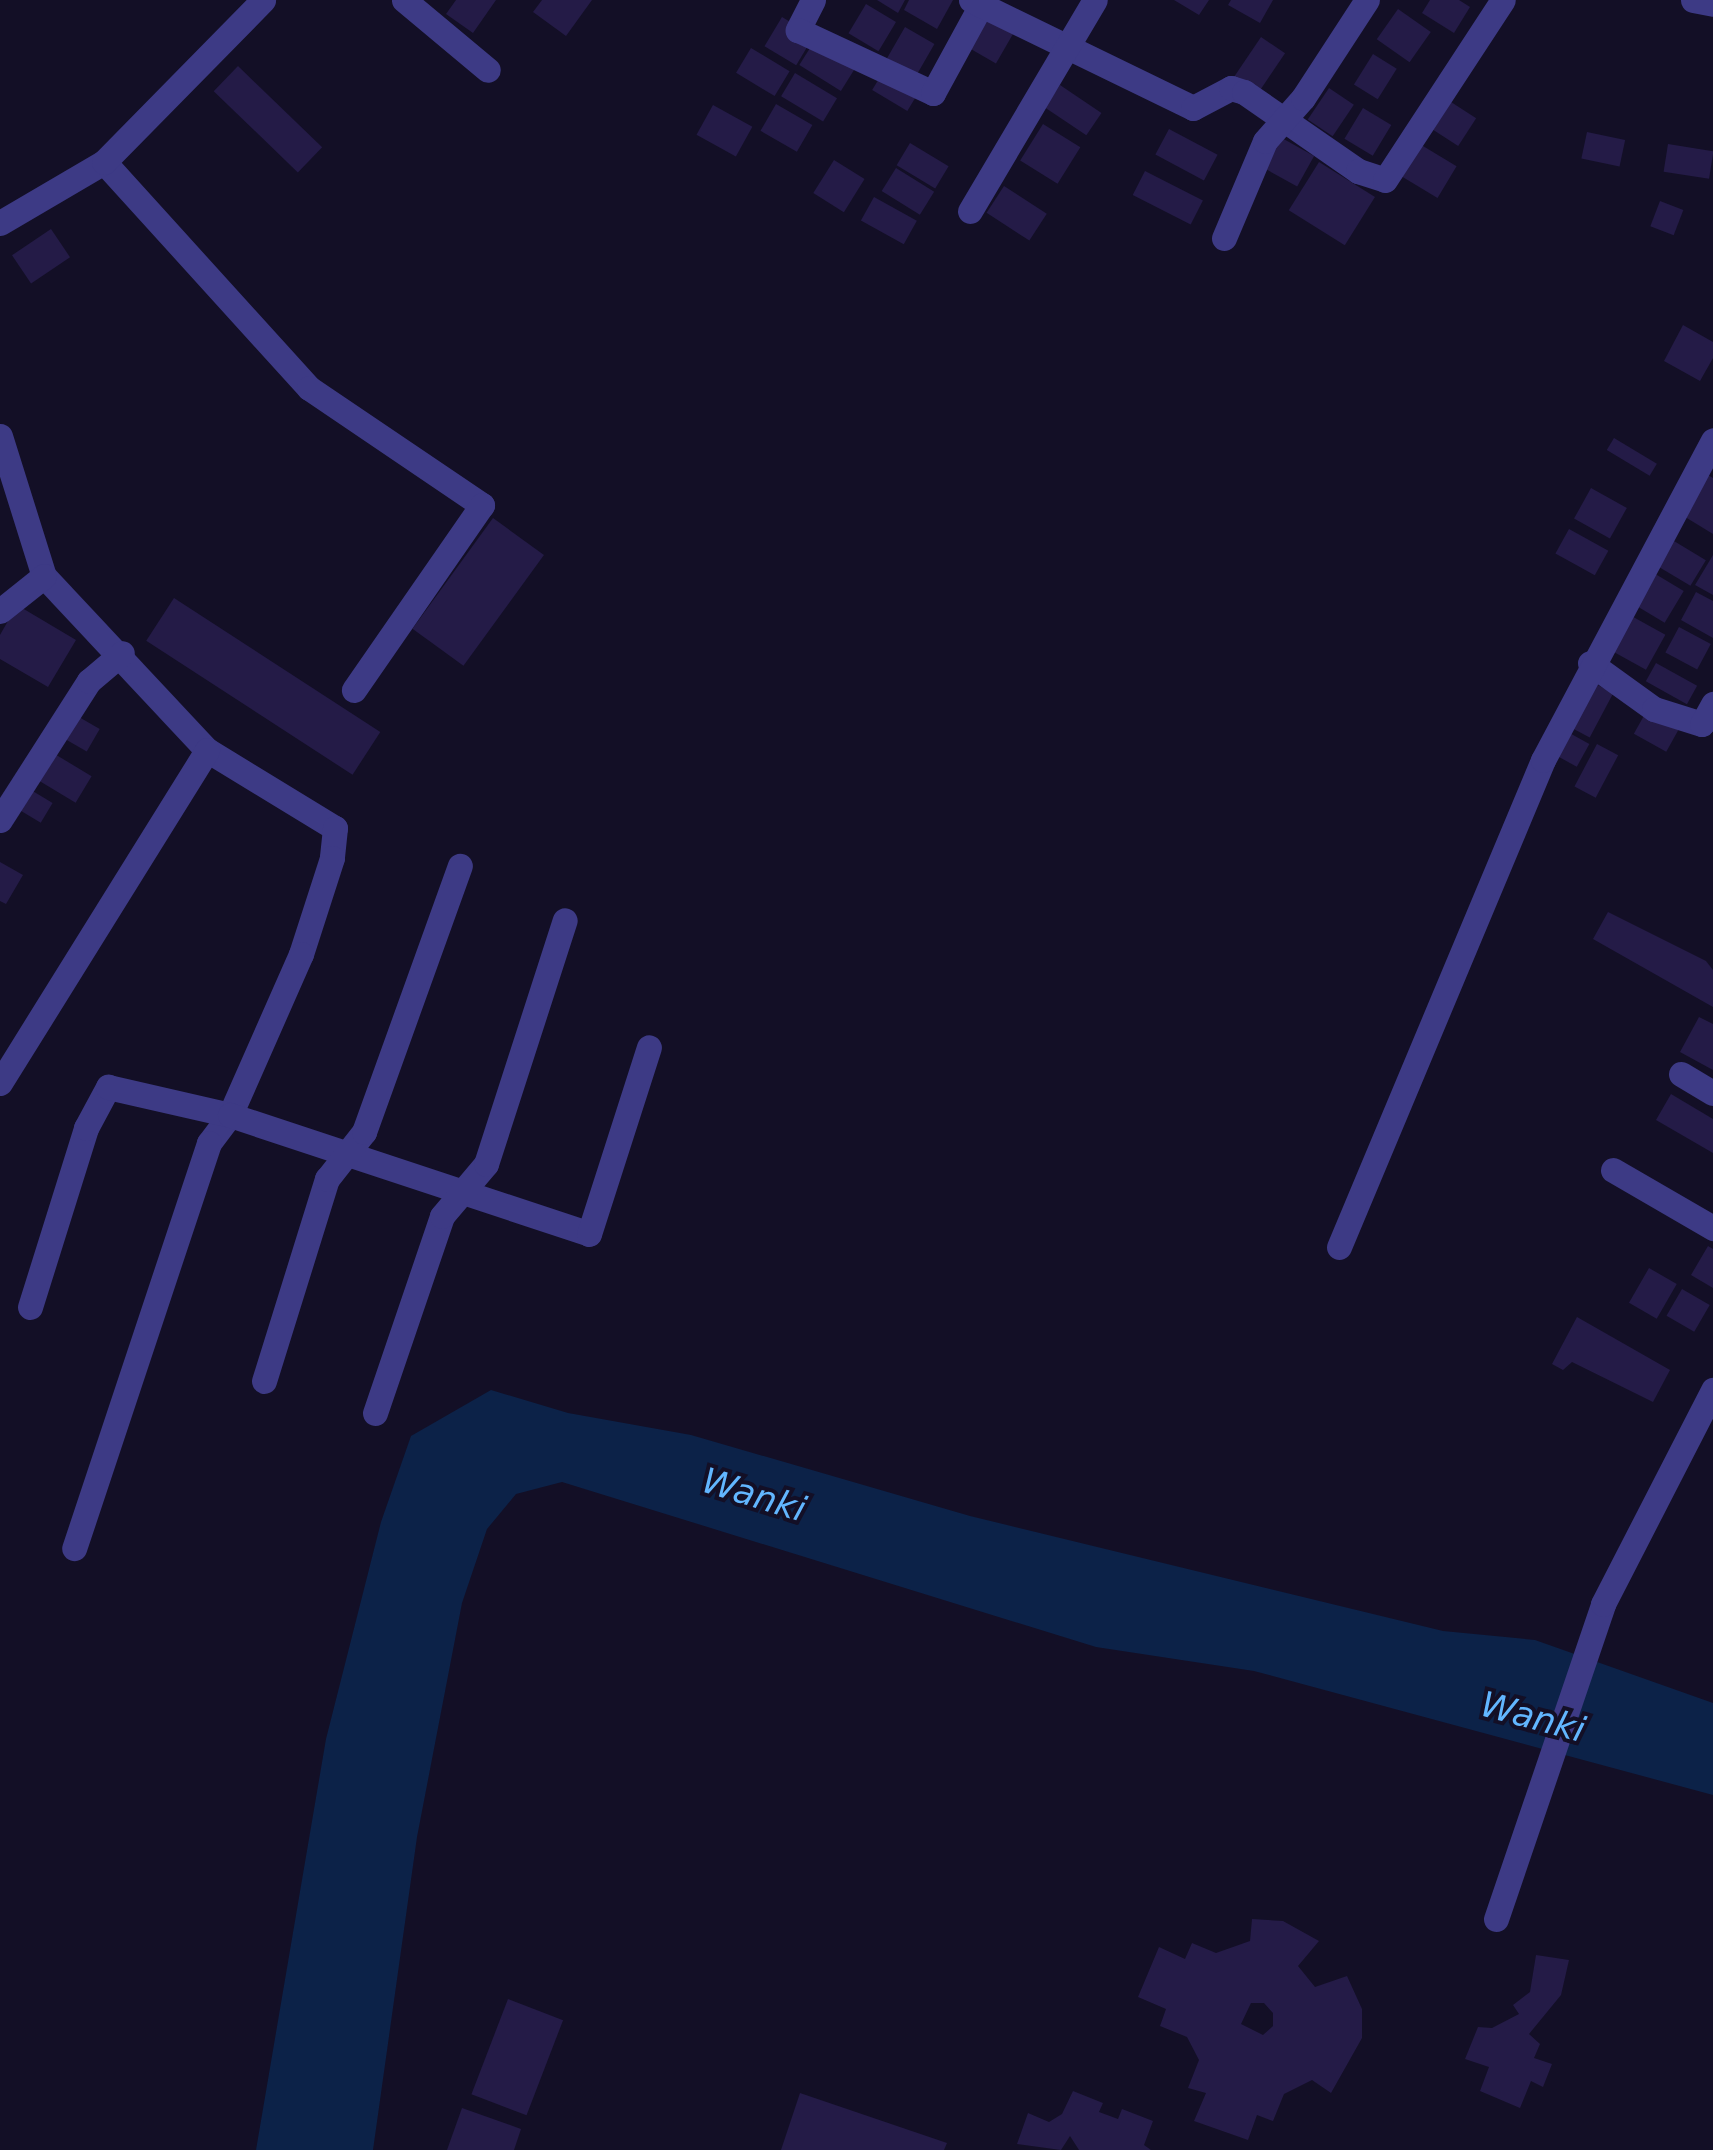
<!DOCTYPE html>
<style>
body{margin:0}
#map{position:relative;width:1713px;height:2150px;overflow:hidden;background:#130f26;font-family:"DejaVu Sans",sans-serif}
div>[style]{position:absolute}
.water>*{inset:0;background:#0c2248}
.building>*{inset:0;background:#241b47;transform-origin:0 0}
.minor>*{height:25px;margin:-12.5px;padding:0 12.5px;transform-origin:12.5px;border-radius:12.5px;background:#3d3a85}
span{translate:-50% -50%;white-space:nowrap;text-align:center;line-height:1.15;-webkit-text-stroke:8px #130f26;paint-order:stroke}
.water-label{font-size:35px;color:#62b6ff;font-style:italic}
</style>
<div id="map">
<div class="water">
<div style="clip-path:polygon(491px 1390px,568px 1413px,691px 1435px,970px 1516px,1443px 1631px,1535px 1640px,1713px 1703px,1713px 1795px,1254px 1671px,1096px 1647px,562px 1482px,516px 1494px,487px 1529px,462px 1603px,417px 1837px,373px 2150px,256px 2150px,326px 1739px,381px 1522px,411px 1436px)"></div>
</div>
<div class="building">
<div style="clip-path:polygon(456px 0,496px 0,473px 33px,446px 14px)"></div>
<div style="clip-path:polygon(542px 0,592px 0,566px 36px,533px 12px)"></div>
<div style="clip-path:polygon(877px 0,905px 0,898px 13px)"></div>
<div style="clip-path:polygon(909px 0,953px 0,937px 29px,904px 10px)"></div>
<div style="clip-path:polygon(1174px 0,1209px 0,1199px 15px)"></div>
<div style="clip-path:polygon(1231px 0,1273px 0,1260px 23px,1228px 5px)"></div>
<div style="clip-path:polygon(1430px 0,1459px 0,1470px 7px,1454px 33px,1422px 13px)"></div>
<div style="left:866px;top:4px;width:35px;height:34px;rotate:31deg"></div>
<div style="left:1398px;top:9px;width:40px;height:37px;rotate:35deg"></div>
<div style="left:987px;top:11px;width:34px;height:41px;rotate:30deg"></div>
<div style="left:782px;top:17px;width:37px;height:34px;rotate:31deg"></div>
<div style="left:905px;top:27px;width:34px;height:36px;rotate:30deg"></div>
<div style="left:820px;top:32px;width:49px;height:39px;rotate:32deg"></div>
<div style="left:1261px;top:37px;width:29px;height:48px;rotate:34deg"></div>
<div style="left:751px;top:48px;width:45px;height:29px;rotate:31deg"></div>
<div style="left:1373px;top:54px;width:28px;height:36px;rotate:32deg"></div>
<div style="left:238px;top:66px;width:117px;height:35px;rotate:44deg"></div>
<div style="left:883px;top:72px;width:41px;height:21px;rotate:31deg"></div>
<div style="left:795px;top:73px;width:49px;height:27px;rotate:31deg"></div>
<div style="left:1060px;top:85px;width:50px;height:27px;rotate:34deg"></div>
<div style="left:1329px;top:88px;width:30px;height:38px;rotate:34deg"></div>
<div style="left:1451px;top:102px;width:30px;height:33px;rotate:33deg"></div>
<div style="left:776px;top:104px;width:42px;height:31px;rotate:30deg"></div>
<div style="left:713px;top:105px;width:45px;height:34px;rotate:29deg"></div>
<div style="left:1363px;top:108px;width:33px;height:36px;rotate:31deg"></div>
<div style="left:1043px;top:124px;width:44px;height:43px;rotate:32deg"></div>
<div style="left:1169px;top:129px;width:55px;height:29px;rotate:28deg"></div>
<div style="left:1587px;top:132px;width:39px;height:27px;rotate:12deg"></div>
<div style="left:1280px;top:137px;width:39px;height:35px;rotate:29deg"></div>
<div style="left:910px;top:143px;width:45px;height:26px;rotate:31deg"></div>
<div style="left:1418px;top:143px;width:45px;height:37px;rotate:31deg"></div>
<div style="left:1668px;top:144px;width:46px;height:28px;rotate:9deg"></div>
<div style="left:834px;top:160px;width:36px;height:39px;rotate:32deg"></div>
<div style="left:1319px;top:162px;width:66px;height:57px;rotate:32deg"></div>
<div style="left:896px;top:168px;width:45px;height:27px;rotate:32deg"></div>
<div style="left:1145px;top:171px;width:65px;height:27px;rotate:27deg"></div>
<div style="left:1004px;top:186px;width:51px;height:32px;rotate:33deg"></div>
<div style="left:874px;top:197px;width:49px;height:27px;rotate:29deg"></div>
<div style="left:1660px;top:201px;width:25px;height:27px;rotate:21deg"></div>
<div style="left:51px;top:229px;width:34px;height:47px;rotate:56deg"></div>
<div style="clip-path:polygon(1683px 325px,1713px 342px,1713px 358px,1700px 381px,1664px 361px)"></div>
<div style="left:1614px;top:438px;width:50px;height:14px;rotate:31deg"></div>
<div style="clip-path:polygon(1701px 471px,1713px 478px,1713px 534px,1677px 512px)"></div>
<div style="left:1591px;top:488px;width:41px;height:35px;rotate:29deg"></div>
<div style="left:493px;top:518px;width:63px;height:137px;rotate:36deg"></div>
<div style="left:1569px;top:529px;width:45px;height:28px;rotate:29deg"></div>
<div style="left:1669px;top:538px;width:43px;height:30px;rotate:31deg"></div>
<div style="clip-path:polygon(1713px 555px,1713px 595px,1695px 585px)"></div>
<div style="left:1652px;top:572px;width:37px;height:37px;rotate:31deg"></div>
<div style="clip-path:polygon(1696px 592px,1713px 601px,1713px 638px,1681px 620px)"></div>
<div style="left:174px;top:598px;width:246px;height:51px;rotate:33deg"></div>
<div style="clip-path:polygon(17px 605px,76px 640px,48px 687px,0 659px,0 635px)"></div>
<div style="left:1626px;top:613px;width:45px;height:40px;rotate:29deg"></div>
<div style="left:1679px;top:627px;width:36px;height:29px;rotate:28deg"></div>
<div style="left:1656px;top:663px;width:47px;height:21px;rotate:29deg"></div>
<div style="left:1592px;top:682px;width:24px;height:50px;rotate:28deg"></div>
<div style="left:1646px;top:712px;width:37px;height:25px;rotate:29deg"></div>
<div style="left:72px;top:713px;width:32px;height:26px;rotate:30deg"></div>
<div style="left:1564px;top:730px;width:29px;height:26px;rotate:29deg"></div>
<div style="left:1597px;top:744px;width:24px;height:48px;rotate:28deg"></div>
<div style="left:53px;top:753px;width:45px;height:31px;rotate:31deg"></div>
<div style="left:26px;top:787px;width:31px;height:23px;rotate:31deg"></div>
<div style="clip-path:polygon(0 862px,23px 875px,6px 904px,0 901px)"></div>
<div style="clip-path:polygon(1608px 912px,1706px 961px,1713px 970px,1713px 1007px,1593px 939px)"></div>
<div style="clip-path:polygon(1699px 1017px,1713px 1024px,1713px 1070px,1680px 1052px)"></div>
<div style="clip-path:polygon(1671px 1094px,1713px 1119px,1713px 1153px,1656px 1120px)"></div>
<div style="clip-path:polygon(1708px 1246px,1713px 1249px,1713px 1288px,1691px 1275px)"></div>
<div style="left:1649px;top:1268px;width:32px;height:40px;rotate:30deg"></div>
<div style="left:1682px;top:1289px;width:32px;height:31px;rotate:30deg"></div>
<div style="clip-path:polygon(1577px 1317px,1670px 1370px,1653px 1402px,1572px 1362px,1563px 1370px,1552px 1364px)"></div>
<div style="clip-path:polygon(evenodd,1252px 1919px,1283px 1921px,1319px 1941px,1298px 1966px,1315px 1987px,1347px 1976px,1362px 2009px,1362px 2038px,1331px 2093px,1312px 2080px,1284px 2094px,1273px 2121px,1257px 2115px,1248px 2140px,1194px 2121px,1206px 2093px,1188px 2088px,1199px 2060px,1187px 2037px,1160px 2026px,1166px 2009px,1138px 1997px,1159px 1947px,1185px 1959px,1192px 1943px,1216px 1953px,1250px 1941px,1252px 1919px,1251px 2003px,1264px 2003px,1273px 2013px,1273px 2026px,1263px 2035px,1241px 2024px,1251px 2003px)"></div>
<div style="clip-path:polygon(1536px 1955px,1569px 1960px,1561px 1995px,1529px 2034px,1540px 2044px,1534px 2058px,1552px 2064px,1543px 2087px,1531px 2081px,1520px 2108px,1480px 2091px,1489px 2067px,1465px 2059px,1478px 2027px,1492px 2028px,1519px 2014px,1513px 2005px,1530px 1992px)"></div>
<div style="left:508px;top:1999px;width:59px;height:102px;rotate:21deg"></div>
<div style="clip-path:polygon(1073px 2091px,1103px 2103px,1099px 2112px,1118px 2119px,1122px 2109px,1153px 2121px,1144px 2145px,1151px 2150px,1079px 2150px,1070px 2136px,1061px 2150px,1017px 2144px,1028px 2113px,1049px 2122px,1062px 2114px)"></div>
<div style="clip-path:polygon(800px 2093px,947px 2143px,944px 2150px,781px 2150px)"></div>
<div style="clip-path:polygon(462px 2108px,521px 2129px,514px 2150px,447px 2150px)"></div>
</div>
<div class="minor">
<div style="left:404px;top:0;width:109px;rotate:39.8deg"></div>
<div style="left:813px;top:0;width:34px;rotate:117deg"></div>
<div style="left:798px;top:30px;width:149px;rotate:25deg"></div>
<div style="left:933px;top:93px;width:100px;rotate:-61.4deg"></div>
<div style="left:971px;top:0;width:247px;rotate:25.9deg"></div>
<div style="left:1193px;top:108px;width:43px;rotate:-27.8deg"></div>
<div style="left:1231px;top:88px;width:14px;rotate:17deg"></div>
<div style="left:1244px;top:92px;width:139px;rotate:34.7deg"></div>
<div style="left:1358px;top:171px;width:28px;rotate:18deg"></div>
<div style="left:1385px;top:180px;width:215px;rotate:-56.8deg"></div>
<div style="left:1693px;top:0;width:20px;rotate:11deg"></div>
<div style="left:104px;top:162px;width:305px;rotate:47.8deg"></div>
<div style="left:309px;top:388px;width:209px;rotate:34.1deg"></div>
<div style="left:482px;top:505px;width:225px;rotate:124.7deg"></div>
<div style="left:970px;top:211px;width:245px;rotate:-59.4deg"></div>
<div style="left:0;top:223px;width:121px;rotate:-30.4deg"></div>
<div style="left:104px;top:162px;width:227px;rotate:-45.5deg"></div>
<div style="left:1224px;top:238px;width:105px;rotate:-67.1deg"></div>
<div style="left:1265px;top:141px;width:57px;rotate:-48.5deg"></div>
<div style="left:1303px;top:98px;width:117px;rotate:-56.9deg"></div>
<div style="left:0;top:436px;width:147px;rotate:72.6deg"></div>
<div style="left:44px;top:576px;width:238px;rotate:46.9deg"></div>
<div style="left:207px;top:750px;width:150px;rotate:31.4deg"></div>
<div style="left:335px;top:828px;width:30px;rotate:96deg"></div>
<div style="left:332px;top:858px;width:101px;rotate:107.9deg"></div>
<div style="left:301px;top:954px;width:176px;rotate:113.8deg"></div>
<div style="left:230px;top:1115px;width:35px;rotate:127deg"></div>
<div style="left:209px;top:1143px;width:427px;rotate:108.4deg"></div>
<div style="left:0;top:611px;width:56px;rotate:-38.5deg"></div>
<div style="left:1590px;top:663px;width:79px;rotate:35.7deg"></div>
<div style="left:1654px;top:709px;width:50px;rotate:17.4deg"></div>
<div style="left:1702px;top:724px;width:23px;rotate:-61deg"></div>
<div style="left:0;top:820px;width:165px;rotate:-57.4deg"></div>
<div style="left:89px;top:681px;width:43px;rotate:-40.3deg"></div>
<div style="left:1681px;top:1074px;width:37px;rotate:31deg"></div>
<div style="left:0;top:1083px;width:392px;rotate:-58.1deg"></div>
<div style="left:1613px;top:1170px;width:116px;rotate:30.1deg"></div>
<div style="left:1339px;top:1247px;width:528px;rotate:-67.27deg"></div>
<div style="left:1543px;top:760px;width:362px;rotate:-62deg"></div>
<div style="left:30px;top:1307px;width:188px;rotate:-72.6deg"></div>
<div style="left:86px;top:1128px;width:47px;rotate:-61.8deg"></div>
<div style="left:108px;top:1087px;width:125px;rotate:12.9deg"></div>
<div style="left:230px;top:1115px;width:378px;rotate:18.3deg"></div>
<div style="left:589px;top:1234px;width:196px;rotate:-72.2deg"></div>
<div style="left:264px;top:1381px;width:212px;rotate:-72.7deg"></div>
<div style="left:327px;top:1179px;width:60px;rotate:-51.8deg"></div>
<div style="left:364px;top:1132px;width:283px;rotate:-70.2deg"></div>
<div style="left:375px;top:1413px;width:208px;rotate:-71.2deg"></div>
<div style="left:442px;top:1216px;width:68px;rotate:-49.8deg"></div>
<div style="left:486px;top:1164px;width:256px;rotate:-72.1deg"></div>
<div style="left:1496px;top:1919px;width:333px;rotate:-71.2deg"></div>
<div style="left:1603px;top:1604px;width:241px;rotate:-62.8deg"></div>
</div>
<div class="water-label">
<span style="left:754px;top:1495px;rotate:17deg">Wanki</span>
<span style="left:1533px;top:1717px;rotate:15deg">Wanki</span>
</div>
</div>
